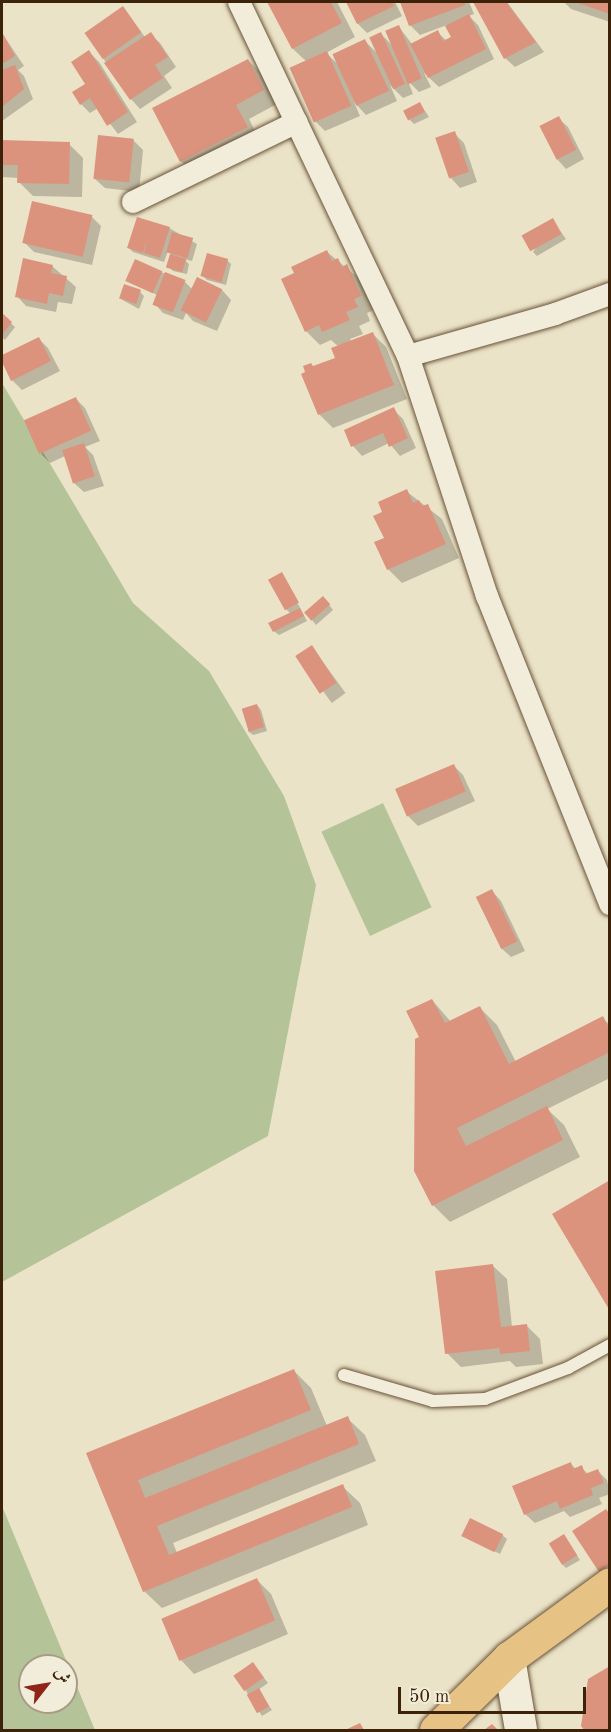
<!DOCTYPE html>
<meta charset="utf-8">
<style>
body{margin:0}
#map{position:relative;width:611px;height:1732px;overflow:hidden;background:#ebe3c7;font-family:"Old Standard TT",Amiri,serif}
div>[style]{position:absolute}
.green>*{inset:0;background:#b5c498;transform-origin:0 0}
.shadow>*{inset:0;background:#0003;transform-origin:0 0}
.building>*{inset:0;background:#dc937d;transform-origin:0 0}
.roads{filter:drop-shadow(0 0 2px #685238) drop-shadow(0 0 2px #685238)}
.lane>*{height:12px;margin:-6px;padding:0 6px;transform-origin:6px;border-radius:6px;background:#f2eddb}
.street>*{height:22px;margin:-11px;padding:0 11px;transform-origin:11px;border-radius:11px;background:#f2eddb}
.secondary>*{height:32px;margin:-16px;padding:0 16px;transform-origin:16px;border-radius:16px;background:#f2eddb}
.highway>*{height:33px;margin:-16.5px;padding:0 16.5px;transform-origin:16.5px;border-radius:16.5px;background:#e6c284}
span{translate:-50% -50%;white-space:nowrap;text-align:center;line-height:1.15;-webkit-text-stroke:6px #f2eddb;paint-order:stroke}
.frame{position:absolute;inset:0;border:3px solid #3c2208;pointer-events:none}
.north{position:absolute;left:18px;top:1654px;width:60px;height:60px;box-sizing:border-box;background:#f2eddb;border:2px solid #a99c87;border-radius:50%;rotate:59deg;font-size:16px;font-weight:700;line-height:24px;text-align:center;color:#3c2208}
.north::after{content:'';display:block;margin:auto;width:21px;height:27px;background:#8f2418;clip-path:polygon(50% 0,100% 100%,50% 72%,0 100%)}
.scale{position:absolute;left:398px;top:1687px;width:188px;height:27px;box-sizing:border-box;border:3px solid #3c2208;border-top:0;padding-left:8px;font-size:18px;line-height:21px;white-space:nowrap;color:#3c2208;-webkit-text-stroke:4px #f2eddb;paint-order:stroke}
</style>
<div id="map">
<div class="green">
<div style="clip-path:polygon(2px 383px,133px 603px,209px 671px,284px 796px,316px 885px,268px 1136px,2px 1282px)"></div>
<div style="left:383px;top:803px;width:115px;height:68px;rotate:65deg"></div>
<div style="clip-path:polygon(evenodd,2px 1506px,95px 1730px,2px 1730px,2px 1506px,30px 1666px,66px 1666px,66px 1702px,30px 1702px,30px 1666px)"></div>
</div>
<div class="shadow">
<div style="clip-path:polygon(268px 2px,337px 2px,355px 37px,326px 53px,339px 65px,365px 41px,378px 54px,381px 34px,392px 45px,399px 27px,412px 44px,437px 32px,447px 41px,453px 38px,447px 25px,420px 35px,410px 25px,403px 2px,469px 2px,474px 14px,469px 16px,478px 25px,494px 59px,439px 87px,424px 73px,431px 87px,419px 92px,408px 81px,413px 94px,403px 98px,390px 85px,397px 101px,366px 115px,354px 102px,360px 116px,325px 131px,316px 122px,292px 69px,307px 62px,293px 49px)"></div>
<div style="clip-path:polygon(347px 2px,395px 2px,402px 16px,367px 33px,358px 24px)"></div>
<div style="clip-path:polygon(474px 2px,507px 2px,544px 52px,515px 67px,505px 58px)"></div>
<div style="clip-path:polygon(564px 2px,610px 2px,610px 22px,571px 9px)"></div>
<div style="clip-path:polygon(122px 8px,145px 37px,150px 34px,160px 43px,176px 67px,164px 76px,172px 88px,140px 109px,131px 99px,103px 58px)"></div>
<div style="clip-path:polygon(2px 33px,24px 66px,18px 70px,24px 76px,33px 99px,2px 121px)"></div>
<div style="clip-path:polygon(89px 52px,99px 62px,137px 122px,118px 134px,98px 108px,90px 113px,81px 104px,87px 84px)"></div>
<div style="clip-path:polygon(248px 60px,262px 74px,277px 104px,249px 119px,260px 141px,195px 175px,181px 161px)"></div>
<div style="clip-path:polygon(420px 104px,429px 117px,414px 124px,410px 120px)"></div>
<div style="clip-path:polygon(558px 118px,568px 127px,584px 159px,566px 169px,557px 159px)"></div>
<div style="clip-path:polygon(454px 133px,464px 143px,477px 182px,460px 188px,451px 178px)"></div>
<div style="clip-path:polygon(133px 140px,143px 150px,139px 192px,105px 188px,95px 179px)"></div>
<div style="clip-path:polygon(2px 142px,69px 144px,83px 158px,82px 197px,33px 196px,19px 182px,19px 178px,2px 177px)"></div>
<div style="clip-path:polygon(91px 216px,101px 226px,92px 265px,34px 252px,24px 242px)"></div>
<div style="clip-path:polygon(138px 219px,169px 228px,197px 244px,192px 261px,184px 259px,189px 264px,187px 274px,173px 271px,168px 266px,171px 254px,168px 251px,164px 262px,133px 252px,129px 248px)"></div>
<div style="clip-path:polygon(552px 220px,566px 239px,537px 256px,533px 252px)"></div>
<div style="clip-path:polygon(327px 252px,361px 280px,374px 310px,367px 313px,370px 321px,359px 326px,363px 334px,350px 339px,352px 342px,372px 333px,386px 347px,407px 399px,333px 428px,319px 414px,314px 368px,337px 359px,339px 347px,331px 340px,320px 345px,306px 331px,296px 274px)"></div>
<div style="clip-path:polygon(227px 260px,231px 264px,226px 285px,207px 280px,203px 276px)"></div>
<div style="clip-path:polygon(52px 266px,76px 287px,72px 304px,58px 302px,56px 312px,26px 306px,17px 296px)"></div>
<div style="clip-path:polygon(161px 272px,185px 282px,193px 290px,222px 290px,231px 300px,217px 331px,193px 321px,186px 313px,183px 320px,163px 313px,154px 303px,157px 295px,127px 280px)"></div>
<div style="clip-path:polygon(140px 292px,144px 296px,139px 309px,119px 298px)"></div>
<div style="clip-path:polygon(2px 315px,15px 327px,5px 340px,2px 337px)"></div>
<div style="clip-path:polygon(39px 339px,48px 348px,60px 371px,22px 390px,12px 380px,2px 357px)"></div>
<div style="clip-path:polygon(75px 398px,85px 408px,100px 441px,85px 447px,93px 455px,104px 486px,84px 492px,74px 483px,65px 456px,50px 463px,41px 454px)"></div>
<div style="clip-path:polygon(393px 409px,403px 419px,416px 448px,400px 456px,389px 443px,362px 456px,353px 446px)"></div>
<div style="clip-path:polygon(406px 491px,442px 519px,459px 558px,402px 583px,388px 569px,376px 543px,386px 539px,384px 512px)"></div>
<div style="clip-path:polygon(282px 574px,307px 621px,279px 635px,274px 631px,291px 614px,286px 609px)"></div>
<div style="clip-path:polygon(327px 602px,333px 610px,316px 625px,312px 620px)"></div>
<div style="left:312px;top:647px;width:57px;height:17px;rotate:54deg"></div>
<div style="clip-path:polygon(257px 705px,261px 710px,267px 731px,253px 735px,248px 731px)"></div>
<div style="clip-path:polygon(453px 765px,463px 775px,475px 801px,418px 826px,408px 816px)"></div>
<div style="clip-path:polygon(492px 891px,501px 901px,525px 951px,511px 957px,501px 948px)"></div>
<div style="clip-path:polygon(432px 1000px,451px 1022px,480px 1008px,497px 1025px,516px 1062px,602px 1018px,610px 1025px,610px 1078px,547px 1109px,564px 1125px,580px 1157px,450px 1222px,433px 1205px)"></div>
<div style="clip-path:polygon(493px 1266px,507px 1279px,512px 1327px,526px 1325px,540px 1339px,543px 1364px,516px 1367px,510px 1361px,461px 1367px,447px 1353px)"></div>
<div style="clip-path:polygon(294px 1371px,311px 1388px,327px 1426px,347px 1418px,365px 1435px,376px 1461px,173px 1543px,177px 1553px,342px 1486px,360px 1503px,368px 1525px,162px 1608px,144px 1591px,88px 1454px)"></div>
<div style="clip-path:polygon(571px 1464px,576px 1469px,581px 1467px,589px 1475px,598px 1471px,607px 1480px,610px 1494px,599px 1498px,602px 1504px,570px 1517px,564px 1511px,535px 1523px,525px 1514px)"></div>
<div style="clip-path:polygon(464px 1535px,502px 1535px,507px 1539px,500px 1554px)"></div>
<div style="clip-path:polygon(564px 1535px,580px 1560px,566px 1568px,562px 1564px)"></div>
<div style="clip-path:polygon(257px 1580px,271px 1594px,288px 1634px,194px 1674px,181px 1660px)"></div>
<div style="clip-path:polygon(253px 1664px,268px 1683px,258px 1690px,272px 1710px,262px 1716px,246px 1691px)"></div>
</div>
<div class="building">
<div style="clip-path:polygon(267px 2px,331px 2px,342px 23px,292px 49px)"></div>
<div style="clip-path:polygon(346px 2px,392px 2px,394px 6px,357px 24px)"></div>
<div style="clip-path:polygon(400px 2px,464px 2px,465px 5px,409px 26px)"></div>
<div style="clip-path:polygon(473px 2px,506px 2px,536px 42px,504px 59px)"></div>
<div style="clip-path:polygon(575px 2px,610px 2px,610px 14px)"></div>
<div style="left:123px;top:6px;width:32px;height:47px;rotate:55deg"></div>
<div style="clip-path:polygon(469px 14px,486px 49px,428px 78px,410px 44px,438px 30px,443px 41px,451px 37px,445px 26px)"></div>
<div style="left:399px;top:25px;width:58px;height:15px;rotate:67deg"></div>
<div style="clip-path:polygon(2px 32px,15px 56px,2px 64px)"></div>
<div style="clip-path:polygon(151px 32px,168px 57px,155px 65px,163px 78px,130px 100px,104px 63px)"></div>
<div style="left:381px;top:32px;width:57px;height:13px;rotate:65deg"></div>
<div style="left:365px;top:39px;width:57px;height:36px;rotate:65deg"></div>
<div style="clip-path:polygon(89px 50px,128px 112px,107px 126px,90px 98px,80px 105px,72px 92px,85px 84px,71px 62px)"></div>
<div style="left:327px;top:51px;width:60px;height:41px;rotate:66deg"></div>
<div style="clip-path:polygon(248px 59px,264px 90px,236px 105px,248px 127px,180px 162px,152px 108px)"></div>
<div style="clip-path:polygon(15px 65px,24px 89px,2px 107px,2px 70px)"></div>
<div style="left:420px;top:102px;width:11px;height:19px;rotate:63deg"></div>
<div style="left:559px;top:116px;width:38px;height:22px;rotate:63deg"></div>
<div style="left:455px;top:131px;width:43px;height:21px;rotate:71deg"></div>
<div style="left:98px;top:135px;width:36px;height:44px;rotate:6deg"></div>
<div style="clip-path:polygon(2px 140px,70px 142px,69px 184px,17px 183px,18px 165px,2px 165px)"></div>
<div style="left:32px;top:201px;width:62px;height:43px;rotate:13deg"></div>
<div style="clip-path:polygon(137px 217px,170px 227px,160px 258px,144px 253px,147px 238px,143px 253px,127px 248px)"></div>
<div style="left:553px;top:218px;width:18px;height:36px;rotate:61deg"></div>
<div style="left:172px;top:232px;width:22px;height:21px;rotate:16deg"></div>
<div style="clip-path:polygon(327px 250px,332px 261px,338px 258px,342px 267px,347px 264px,361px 296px,354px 299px,358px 307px,346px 312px,350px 320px,322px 332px,319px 325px,305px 332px,281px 279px,294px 273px,291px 267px)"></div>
<div style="left:207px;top:253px;width:22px;height:24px;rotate:16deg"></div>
<div style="left:170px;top:254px;width:17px;height:14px;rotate:17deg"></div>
<div style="clip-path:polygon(23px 258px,53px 265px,51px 273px,67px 276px,63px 296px,49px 293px,47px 304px,15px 297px)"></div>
<div style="left:135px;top:259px;width:30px;height:24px;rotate:24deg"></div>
<div style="left:165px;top:272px;width:22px;height:35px;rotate:21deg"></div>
<div style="left:197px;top:277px;width:28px;height:37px;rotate:26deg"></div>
<div style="left:124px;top:284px;width:18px;height:15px;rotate:19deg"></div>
<div style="clip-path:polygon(2px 313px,12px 322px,2px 335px)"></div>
<div style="clip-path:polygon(373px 332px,394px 385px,318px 415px,301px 374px,305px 372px,303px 366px,311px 363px,313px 366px,335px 358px,331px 348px)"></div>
<div style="clip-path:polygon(39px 337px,51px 361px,11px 381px,2px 362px,2px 355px)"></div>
<div style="left:76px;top:397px;width:37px;height:57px;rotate:66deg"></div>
<div style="clip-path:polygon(394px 407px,408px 438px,389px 447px,383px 433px,351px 447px,344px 430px)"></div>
<div style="left:84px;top:443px;width:35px;height:23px;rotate:72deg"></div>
<div style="clip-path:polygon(407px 489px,413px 503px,419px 500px,422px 506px,428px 504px,446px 544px,387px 570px,374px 542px,384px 538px,373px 516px,382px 512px,378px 502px)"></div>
<div style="left:282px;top:572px;width:35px;height:16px;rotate:61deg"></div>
<div style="left:323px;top:596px;width:11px;height:25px;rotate:49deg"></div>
<div style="clip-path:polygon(300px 608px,304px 616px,273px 632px,268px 623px)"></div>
<div style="left:312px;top:645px;width:45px;height:20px;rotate:57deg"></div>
<div style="left:257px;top:704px;width:24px;height:16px;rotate:73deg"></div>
<div style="left:454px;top:764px;width:30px;height:64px;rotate:67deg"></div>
<div style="left:492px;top:889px;width:58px;height:18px;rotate:64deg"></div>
<div style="clip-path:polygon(432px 999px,445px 1023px,480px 1006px,509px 1064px,603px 1016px,610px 1030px,610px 1052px,457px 1128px,466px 1146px,547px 1106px,563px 1140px,432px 1206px,414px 1171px,415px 1039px,419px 1037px,406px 1011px)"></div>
<div style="clip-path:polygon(610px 1180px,610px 1311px,552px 1214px)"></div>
<div style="clip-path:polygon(493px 1264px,501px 1327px,527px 1324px,530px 1351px,500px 1354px,499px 1348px,445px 1354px,435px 1271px)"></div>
<div style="clip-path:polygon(294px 1369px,311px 1410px,138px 1480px,145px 1498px,348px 1416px,359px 1444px,157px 1526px,169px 1555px,343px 1484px,352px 1507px,143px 1592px,86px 1453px)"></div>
<div style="clip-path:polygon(571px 1462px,573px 1469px,582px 1465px,585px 1474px,598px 1469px,604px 1483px,591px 1488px,593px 1495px,560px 1509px,557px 1501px,524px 1515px,512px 1486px)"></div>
<div style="clip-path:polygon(606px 1509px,610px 1514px,610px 1565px,599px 1572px,572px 1531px)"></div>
<div style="left:470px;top:1518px;width:37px;height:20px;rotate:26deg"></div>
<div style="left:564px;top:1534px;width:25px;height:18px;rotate:58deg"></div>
<div style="left:257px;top:1578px;width:46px;height:104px;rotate:67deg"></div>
<div style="left:253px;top:1662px;width:19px;height:24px;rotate:55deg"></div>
<div style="clip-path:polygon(610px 1666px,610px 1730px,584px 1730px,581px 1726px,588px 1679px)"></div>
<div style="left:259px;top:1688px;width:21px;height:14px;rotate:61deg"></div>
<div style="clip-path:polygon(360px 1723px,364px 1730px,345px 1730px)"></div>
<div style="clip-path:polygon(492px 1724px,498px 1730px,484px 1730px)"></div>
</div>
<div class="roads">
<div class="lane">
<div style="left:344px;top:1375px;width:93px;rotate:16.3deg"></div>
<div style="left:433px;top:1401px;width:52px;rotate:-2.2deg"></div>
<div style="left:485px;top:1399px;width:89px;rotate:-20.5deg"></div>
<div style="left:568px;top:1368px;width:48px;rotate:-28.7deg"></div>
</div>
<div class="street">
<div style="left:239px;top:2px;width:392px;rotate:64.5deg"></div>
<div style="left:408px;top:356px;width:253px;rotate:71.8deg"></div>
<div style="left:487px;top:596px;width:332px;rotate:68.2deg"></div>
<div style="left:133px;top:202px;width:182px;rotate:-26deg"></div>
<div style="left:408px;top:356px;width:153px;rotate:-15.9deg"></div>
<div style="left:555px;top:314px;width:59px;rotate:-20deg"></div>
</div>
<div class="secondary">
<div style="left:509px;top:1658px;width:73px;rotate:80.5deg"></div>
</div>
<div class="highway">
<div style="left:436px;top:1730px;width:103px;rotate:-44.6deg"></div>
<div style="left:509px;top:1658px;width:125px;rotate:-36.2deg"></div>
</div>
</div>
<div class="frame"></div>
<div class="north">ش</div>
<div class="scale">50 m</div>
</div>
